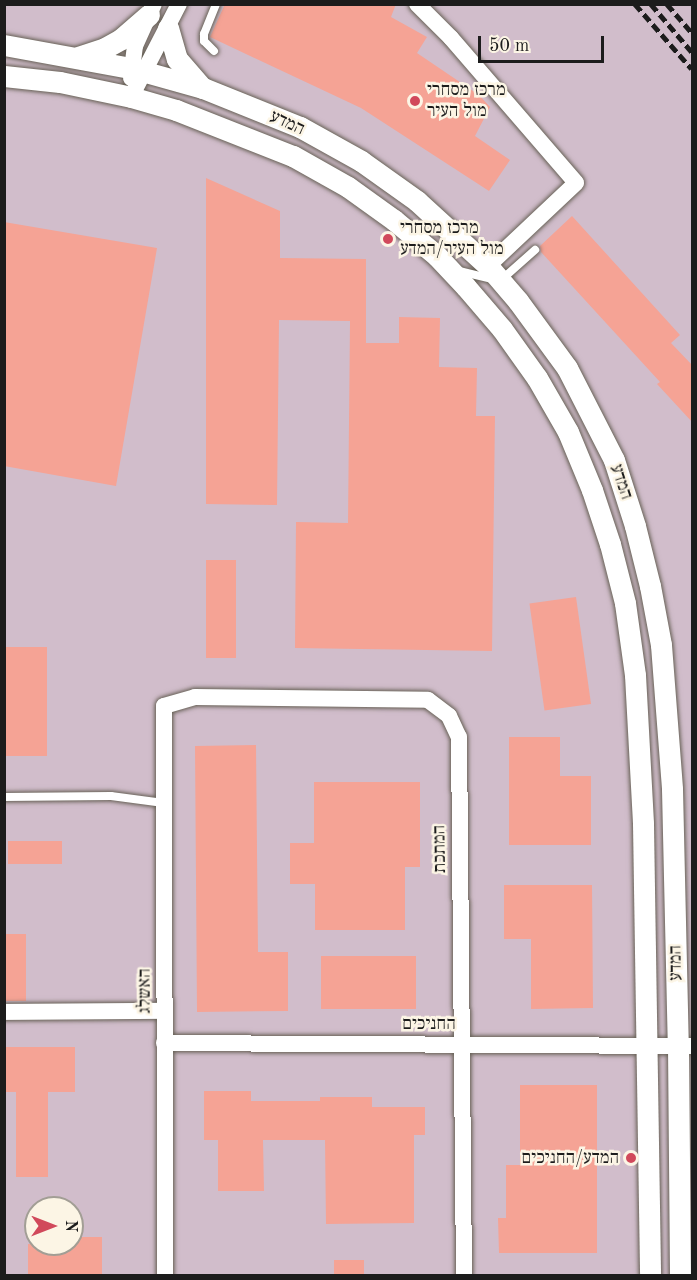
<!DOCTYPE html>
<meta charset="utf-8">
<style>
body{margin:0}
#map{position:relative;width:697px;height:1280px;overflow:hidden;background:#f2e0c1;font-family:"Old Standard TT","Frank Ruhl Libre",serif}
div>[style]{position:absolute}
.industrial>*{inset:0;background:#d1bdcb}
.building>*{inset:0;background:#f5a395;transform-origin:0 0}
.roads{filter:drop-shadow(0 0 2px #676156) drop-shadow(0 0 2px #676156)}
.service>*{height:8px;margin:-4px;padding:0 4px;transform-origin:4px;border-radius:4px;background:#fff}
.minor>*{height:16px;margin:-8px;padding:0 8px;transform-origin:8px;border-radius:8px;background:#fff}
.tertiary>*{height:21px;margin:-10.5px;padding:0 10.5px;transform-origin:10.5px;border-radius:10.5px;background:#fff}
.rail>*{height:4.5px;margin-top:-2.25px;transform-origin:0;background:repeating-linear-gradient(90deg,#1c1c1c 0 9px,transparent 0 13.5px)}
.dots>*{width:16px;height:16px;translate:-50% -50%;box-sizing:border-box;border:3px solid #fcf5e5;border-radius:50%}
span{translate:-50% -50%;white-space:nowrap;text-align:center;line-height:1.15;-webkit-text-stroke:5px #fcf5e5;paint-order:stroke}
.poi-label{font-size:18px;color:#1c1c1c}
.left{translate:0 -50%;text-align:left}
.right{translate:-100% -50%;text-align:right}
.street-label{font-size:18px;color:#1c1c1c}
.frame{position:absolute;inset:0;border:6px solid #1c1c1c;pointer-events:none}
.north{position:absolute;left:24px;top:1196px;width:60px;height:60px;box-sizing:border-box;background:#fcf5e5;border:2px solid #a29e95;border-radius:50%;rotate:90deg;font-size:16px;font-weight:700;line-height:24px;text-align:center;color:#1c1c1c}
.north::after{content:'';display:block;margin:auto;width:21px;height:27px;background:#d1495b;clip-path:polygon(50% 0,100% 100%,50% 72%,0 100%)}
.scale{position:absolute;left:478px;top:36px;width:126px;height:27px;box-sizing:border-box;border:3px solid #1c1c1c;border-top:0;padding-left:8px;font-size:18px;line-height:21px;white-space:nowrap;color:#1c1c1c;-webkit-text-stroke:4px #fcf5e5;paint-order:stroke}
</style>
<div id="map">
<div class="industrial">
<div style="clip-path:polygon(evenodd,5px 5px,692px 5px,692px 1275px,5px 1276px,5px 5px,36px 1208px,72px 1208px,72px 1244px,36px 1244px,36px 1208px)"></div>
</div>
<div class="building">
<div style="clip-path:polygon(225px 4px,396px 4px,391px 17px,427px 37px,417px 53px,479px 95px,490px 107px,475px 136px,510px 160px,489px 191px,361px 108px,210px 37px)"></div>
<div style="clip-path:polygon(206px 178px,280px 211px,280px 258px,366px 259px,366px 343px,399px 343px,399px 317px,440px 318px,439px 367px,477px 368px,476px 416px,495px 416px,492px 651px,295px 648px,296px 522px,348px 523px,350px 321px,279px 320px,277px 505px,206px 504px)"></div>
<div style="clip-path:polygon(572px 216px,680px 335px,671px 343px,693px 366px,693px 423px,657px 384px,660px 382px,541px 252px,540px 246px)"></div>
<div style="clip-path:polygon(4px 222px,157px 248px,116px 486px,4px 466px)"></div>
<div style="left:206px;top:560px;width:30px;height:98px"></div>
<div style="left:576px;top:597px;width:108px;height:47px;rotate:82deg"></div>
<div style="left:4px;top:647px;width:43px;height:109px"></div>
<div style="clip-path:polygon(509px 737px,560px 737px,560px 776px,591px 776px,591px 845px,509px 845px)"></div>
<div style="clip-path:polygon(256px 745px,258px 952px,288px 952px,288px 1011px,197px 1012px,195px 746px)"></div>
<div style="clip-path:polygon(314px 782px,420px 782px,420px 867px,405px 867px,405px 930px,315px 930px,315px 884px,290px 884px,290px 843px,314px 843px)"></div>
<div style="left:8px;top:841px;width:54px;height:23px"></div>
<div style="clip-path:polygon(504px 885px,592px 885px,593px 1008px,531px 1009px,531px 939px,504px 939px)"></div>
<div style="left:4px;top:934px;width:22px;height:67px"></div>
<div style="left:321px;top:956px;width:95px;height:53px"></div>
<div style="clip-path:polygon(4px 1047px,75px 1047px,75px 1092px,48px 1092px,48px 1177px,16px 1177px,16px 1092px,4px 1092px)"></div>
<div style="clip-path:polygon(520px 1085px,597px 1085px,597px 1253px,499px 1253px,498px 1218px,506px 1218px,506px 1165px,520px 1165px)"></div>
<div style="clip-path:polygon(204px 1091px,251px 1091px,251px 1101px,320px 1101px,320px 1097px,372px 1097px,372px 1107px,425px 1107px,425px 1135px,414px 1135px,414px 1223px,326px 1224px,325px 1140px,263px 1140px,264px 1191px,218px 1191px,218px 1140px,204px 1140px)"></div>
<div style="clip-path:polygon(72px 1237px,102px 1237px,102px 1275px,28px 1275px,28px 1244px,72px 1244px)"></div>
<div style="left:364px;top:1260px;width:15px;height:30px;rotate:90deg"></div>
</div>
<div class="roads">
<div class="service">
<div style="left:214px;top:51px;width:14px;rotate:-135deg"></div>
<div style="left:204px;top:41px;width:7px;rotate:-90deg"></div>
<div style="left:204px;top:34px;width:32px;rotate:-68deg"></div>
<div style="left:459px;top:271px;width:42px;rotate:13.7deg"></div>
<div style="left:500px;top:281px;width:47px;rotate:-41.5deg"></div>
<div style="left:4px;top:797px;width:107px;rotate:-0.5deg"></div>
<div style="left:111px;top:796px;width:53px;rotate:7.5deg"></div>
</div>
<div class="minor">
<div style="left:417px;top:4px;width:48px;rotate:45deg"></div>
<div style="left:451px;top:38px;width:191px;rotate:49.2deg"></div>
<div style="left:576px;top:183px;width:121px;rotate:136.7deg"></div>
<div style="left:131px;top:78px;width:32px;rotate:-83deg"></div>
<div style="left:135px;top:46px;width:46px;rotate:-65.7deg"></div>
<div style="left:131px;top:97px;width:105px;rotate:-62.7deg"></div>
<div style="left:4px;top:1012px;width:160px;rotate:-0.4deg"></div>
<div style="left:164px;top:1043px;width:528px;rotate:0.33deg"></div>
<div style="left:165px;top:1276px;width:570px;rotate:-90.1deg"></div>
<div style="left:164px;top:706px;width:32px;rotate:-16deg"></div>
<div style="left:195px;top:697px;width:233px;rotate:0.7deg"></div>
<div style="left:428px;top:700px;width:26px;rotate:37deg"></div>
<div style="left:449px;top:716px;width:23px;rotate:65deg"></div>
<div style="left:459px;top:737px;width:539px;rotate:89.47deg"></div>
</div>
<div class="tertiary">
<div style="left:168px;top:28px;width:32px;rotate:74deg"></div>
<div style="left:177px;top:59px;width:38px;rotate:49deg"></div>
<div style="left:4px;top:45px;width:129px;rotate:10.3deg"></div>
<div style="left:131px;top:68px;width:75px;rotate:15.5deg"></div>
<div style="left:203px;top:88px;width:105px;rotate:21.9deg"></div>
<div style="left:300px;top:127px;width:70px;rotate:29.1deg"></div>
<div style="left:361px;top:161px;width:69px;rotate:35.5deg"></div>
<div style="left:417px;top:201px;width:96px;rotate:42.5deg"></div>
<div style="left:488px;top:266px;width:46px;rotate:49.4deg"></div>
<div style="left:518px;top:301px;width:83px;rotate:53.8deg"></div>
<div style="left:567px;top:368px;width:103px;rotate:62.9deg"></div>
<div style="left:614px;top:460px;width:69px;rotate:72.3deg"></div>
<div style="left:635px;top:526px;width:62px;rotate:76deg"></div>
<div style="left:650px;top:586px;width:60px;rotate:79.4deg"></div>
<div style="left:661px;top:645px;width:144px;rotate:85.6deg"></div>
<div style="left:672px;top:789px;width:257px;rotate:88.7deg"></div>
<div style="left:678px;top:1046px;width:230px;rotate:89.5deg"></div>
<div style="left:78px;top:57px;width:28px;rotate:-18deg"></div>
<div style="left:105px;top:48px;width:18px;rotate:-29deg"></div>
<div style="left:121px;top:39px;width:37px;rotate:-41deg"></div>
<div style="left:4px;top:76px;width:56px;rotate:6.1deg"></div>
<div style="left:60px;top:82px;width:73px;rotate:11.9deg"></div>
<div style="left:131px;top:97px;width:47px;rotate:16.1deg"></div>
<div style="left:176px;top:110px;width:126px;rotate:21.5deg"></div>
<div style="left:293px;top:156px;width:63px;rotate:29.4deg"></div>
<div style="left:348px;top:187px;width:57px;rotate:35.7deg"></div>
<div style="left:394px;top:220px;width:56px;rotate:39.9deg"></div>
<div style="left:437px;top:256px;width:42px;rotate:46.9deg"></div>
<div style="left:466px;top:287px;width:55px;rotate:49.4deg"></div>
<div style="left:502px;top:329px;width:60px;rotate:54.5deg"></div>
<div style="left:537px;top:378px;width:62px;rotate:60.1deg"></div>
<div style="left:568px;top:432px;width:63px;rotate:67.5deg"></div>
<div style="left:592px;top:490px;width:57px;rotate:71.6deg"></div>
<div style="left:610px;top:544px;width:61px;rotate:75.7deg"></div>
<div style="left:625px;top:603px;width:73px;rotate:82.1deg"></div>
<div style="left:635px;top:675px;width:149px;rotate:86.9deg"></div>
<div style="left:643px;top:824px;width:452px;rotate:89.1deg"></div>
</div>
</div>
<div class="rail">
<div style="left:635px;top:4px;width:86px;rotate:48.8deg"></div>
<div style="left:651px;top:4px;width:63px;rotate:49.5deg"></div>
<div style="left:667px;top:4px;width:38px;rotate:49deg"></div>
</div>
<div class="dots">
<div style="left:415px;top:101px;background:#d1495b"></div>
<div style="left:388px;top:239px;background:#d1495b"></div>
<div style="left:631px;top:1158px;background:#d1495b"></div>
</div>
<div class="poi-label">
<span class="left" style="left:427px;top:101px">מרכז מסחרי<br>מול העיר</span>
<span class="left" style="left:400px;top:239px">מרכז מסחרי<br>מול העיר/המדע</span>
<span class="right" style="left:619px;top:1158px">המדע/החניכים</span>
</div>
<div class="street-label">
<span style="left:287px;top:123px;rotate:25deg">המדע</span>
<span style="left:621px;top:482px;rotate:71deg">המדע</span>
<span style="left:440px;top:849px;rotate:-91deg">המתכת</span>
<span style="left:676px;top:963px;rotate:-91deg">המדע</span>
<span style="left:145px;top:991px;rotate:-90deg">האשלג</span>
<span style="left:429px;top:1024px">החניכים</span>
</div>
<div class="frame"></div>
<div class="north">N</div>
<div class="scale">50 m</div>
</div>
